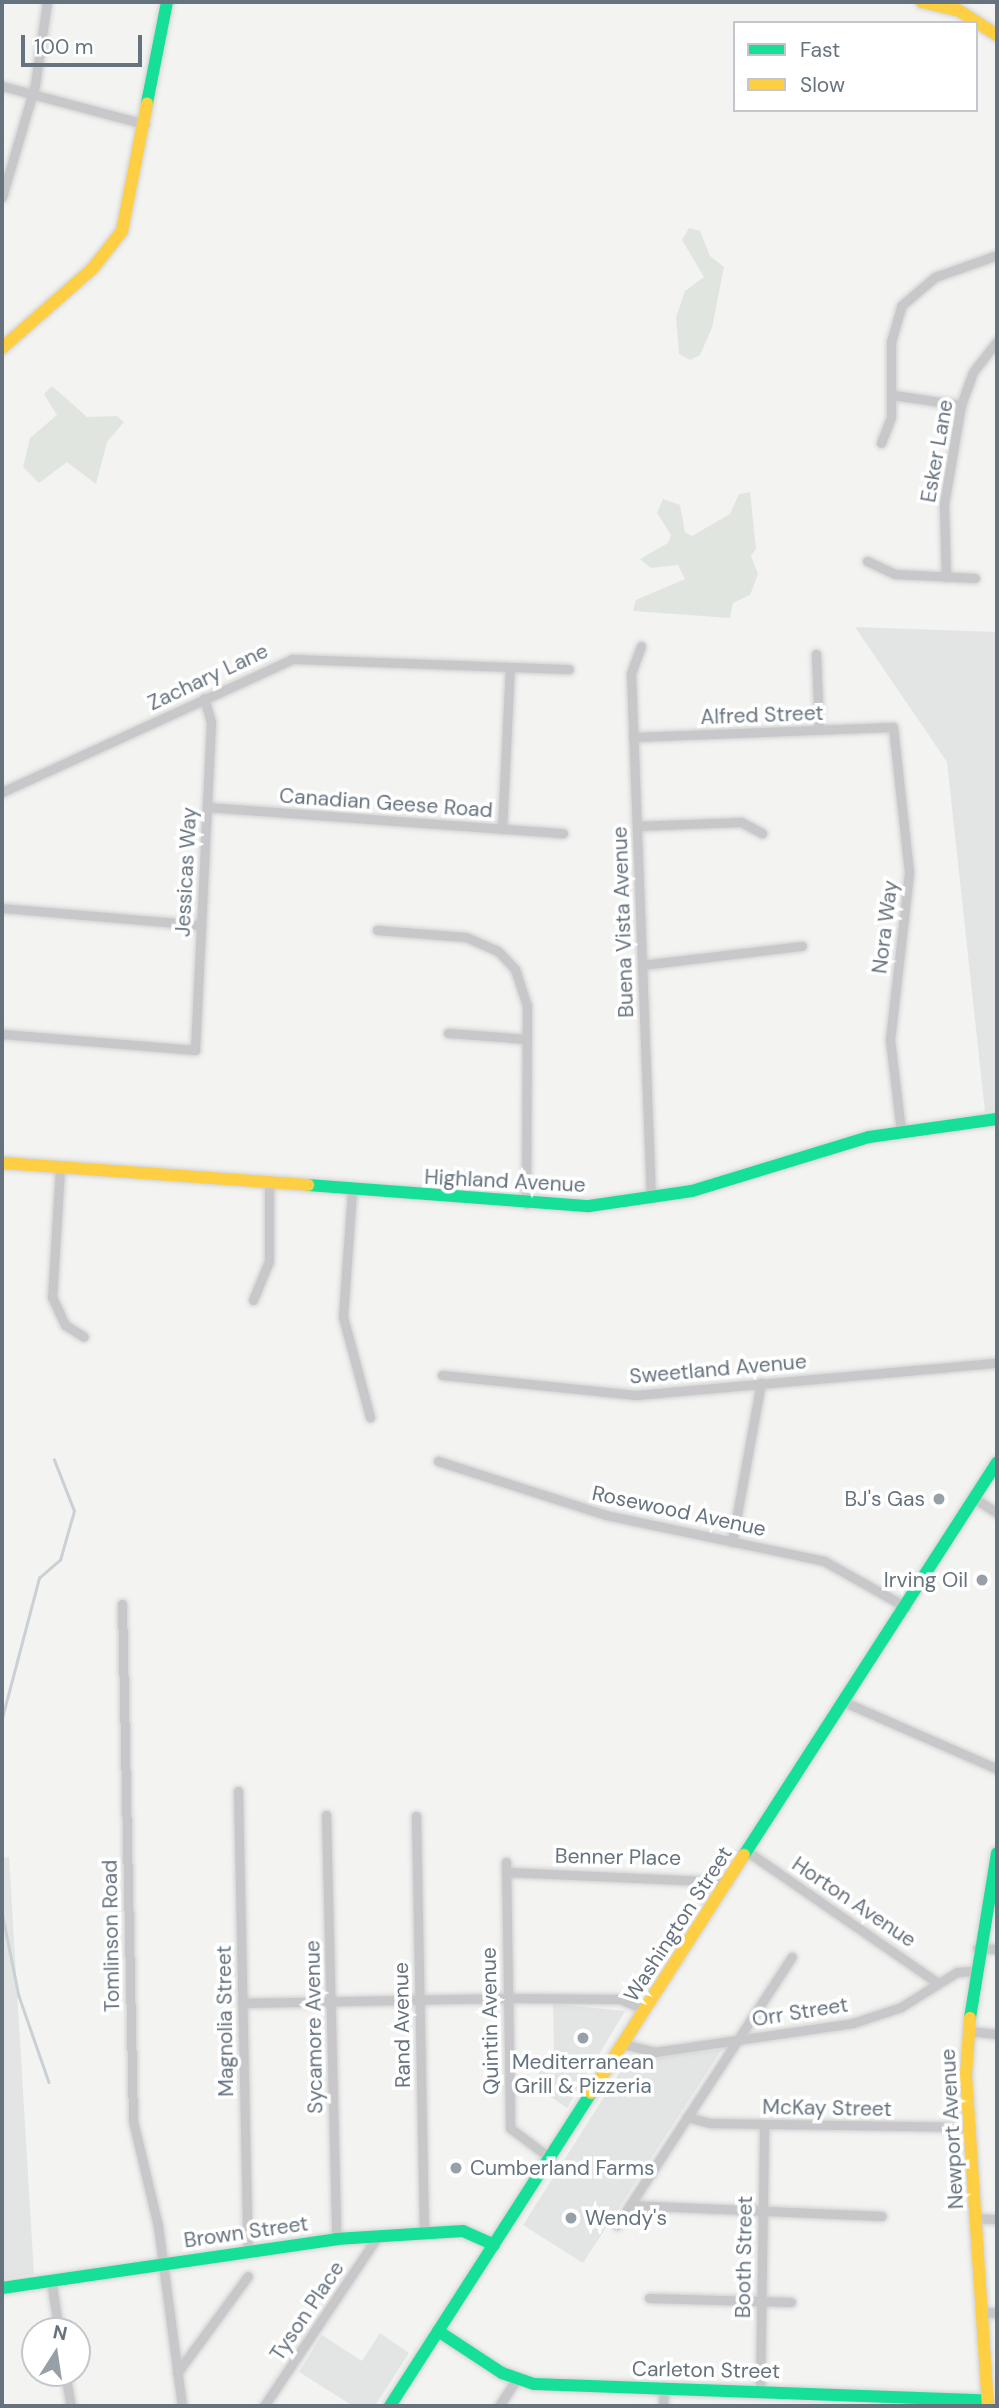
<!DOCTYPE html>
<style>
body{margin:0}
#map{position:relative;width:999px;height:2408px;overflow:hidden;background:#f3f3f2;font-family:"DM Sans",sans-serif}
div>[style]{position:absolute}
.built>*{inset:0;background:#e3e5e5}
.green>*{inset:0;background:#e1e5e0}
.stream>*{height:2.5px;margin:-1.25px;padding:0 1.25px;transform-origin:1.25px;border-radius:1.25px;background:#cad0d4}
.roads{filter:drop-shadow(0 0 2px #d0d1d1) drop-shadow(0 0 2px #d0d1d1)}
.street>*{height:9px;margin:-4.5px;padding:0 4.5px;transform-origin:4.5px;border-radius:4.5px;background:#c8c8ca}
.fast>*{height:12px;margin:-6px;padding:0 6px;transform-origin:6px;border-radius:6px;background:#16e098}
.slow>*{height:12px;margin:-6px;padding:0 6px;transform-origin:6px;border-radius:6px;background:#ffcf43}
.dots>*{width:19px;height:19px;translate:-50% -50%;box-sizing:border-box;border:4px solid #fff;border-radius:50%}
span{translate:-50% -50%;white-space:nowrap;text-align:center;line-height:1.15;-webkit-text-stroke:7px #fff;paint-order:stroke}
.street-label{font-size:21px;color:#66737f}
.poi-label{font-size:21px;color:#66737f}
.right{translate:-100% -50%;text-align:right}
.left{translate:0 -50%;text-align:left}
.frame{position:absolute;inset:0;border:4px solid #66737f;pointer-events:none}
.legend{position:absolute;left:733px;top:21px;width:245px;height:91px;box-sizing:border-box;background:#fff;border:2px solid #c2c7cc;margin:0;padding:9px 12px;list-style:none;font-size:21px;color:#66737f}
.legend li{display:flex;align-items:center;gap:14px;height:35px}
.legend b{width:35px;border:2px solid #c2c7cc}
.north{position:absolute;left:21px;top:2317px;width:70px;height:70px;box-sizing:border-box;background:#fff;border:2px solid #c2c7cc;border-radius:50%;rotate:12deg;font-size:19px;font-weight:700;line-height:28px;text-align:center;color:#66737f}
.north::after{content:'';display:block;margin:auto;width:24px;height:32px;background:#97a0a7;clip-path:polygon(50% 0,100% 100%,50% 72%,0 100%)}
.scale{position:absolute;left:21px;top:35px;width:121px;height:32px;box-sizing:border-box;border:4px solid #66737f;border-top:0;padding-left:9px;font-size:21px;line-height:24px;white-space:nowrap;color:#66737f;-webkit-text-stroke:5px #fff;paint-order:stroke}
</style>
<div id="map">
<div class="built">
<div style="clip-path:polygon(855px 627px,997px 632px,997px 1110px,985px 1112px,947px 762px)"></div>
<div style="clip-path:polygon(9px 1857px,34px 2274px,2px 2279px,2px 1858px)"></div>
<div style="clip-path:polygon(553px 2004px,625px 2011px,567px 2108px,532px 2084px,554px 2049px)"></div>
<div style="clip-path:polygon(722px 2049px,583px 2263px,523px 2225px,626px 2062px)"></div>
<div style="clip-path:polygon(380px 2333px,409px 2353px,375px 2406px,353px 2406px,299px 2372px,322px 2335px,362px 2361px)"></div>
</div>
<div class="green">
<div style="clip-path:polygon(689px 228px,700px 231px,710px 256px,724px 267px,712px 328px,700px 355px,690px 360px,679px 354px,676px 317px,685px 291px,704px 277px,682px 240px)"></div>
<div style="clip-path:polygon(52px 386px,87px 417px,117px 416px,124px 422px,107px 442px,96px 484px,67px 462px,39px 483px,23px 467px,30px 438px,57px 415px,44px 394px)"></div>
<div style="clip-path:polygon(750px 492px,756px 549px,751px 556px,758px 574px,750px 595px,733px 603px,730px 618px,633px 611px,636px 600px,685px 579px,678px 565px,651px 568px,640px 559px,668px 543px,671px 535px,657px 513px,663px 499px,680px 505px,685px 532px,692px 536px,730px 514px,739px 494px)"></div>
</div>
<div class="stream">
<div style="left:2px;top:1718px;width:145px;rotate:-75.2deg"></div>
<div style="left:39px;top:1578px;width:28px;rotate:-41deg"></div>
<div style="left:60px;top:1560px;width:51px;rotate:-74.1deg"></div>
<div style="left:74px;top:1511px;width:55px;rotate:-111.4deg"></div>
<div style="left:2px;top:1912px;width:86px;rotate:78.6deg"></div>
<div style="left:19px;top:1996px;width:91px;rotate:70.8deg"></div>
</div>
<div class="roads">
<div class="street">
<div style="left:2px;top:86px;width:148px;rotate:14.9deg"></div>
<div style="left:2px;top:197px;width:117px;rotate:-73.6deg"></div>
<div style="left:35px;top:85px;width:84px;rotate:-81.8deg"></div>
<div style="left:893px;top:395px;width:69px;rotate:8.4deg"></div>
<div style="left:881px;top:443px;width:28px;rotate:-69deg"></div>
<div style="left:891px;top:417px;width:75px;rotate:-90deg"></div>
<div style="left:891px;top:342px;width:37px;rotate:-74deg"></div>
<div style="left:901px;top:306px;width:45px;rotate:-40.5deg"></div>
<div style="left:935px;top:277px;width:66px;rotate:-19.5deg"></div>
<div style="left:867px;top:561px;width:31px;rotate:25deg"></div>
<div style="left:895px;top:574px;width:80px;rotate:2.9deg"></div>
<div style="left:946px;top:577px;width:73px;rotate:-91.6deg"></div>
<div style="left:944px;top:504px;width:100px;rotate:-80.3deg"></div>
<div style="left:961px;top:405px;width:35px;rotate:-70deg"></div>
<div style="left:973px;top:372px;width:39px;rotate:-52deg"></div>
<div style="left:641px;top:646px;width:30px;rotate:110deg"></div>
<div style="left:631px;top:674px;width:525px;rotate:87.82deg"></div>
<div style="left:816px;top:654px;width:76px;rotate:87.7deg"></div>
<div style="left:633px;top:737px;width:260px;rotate:-2.2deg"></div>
<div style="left:893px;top:727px;width:147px;rotate:83.7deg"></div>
<div style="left:909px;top:873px;width:168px;rotate:96.5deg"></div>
<div style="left:890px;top:1040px;width:92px;rotate:83.1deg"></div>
<div style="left:2px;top:792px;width:319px;rotate:-24.6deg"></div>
<div style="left:292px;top:659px;width:277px;rotate:2.1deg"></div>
<div style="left:207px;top:807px;width:357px;rotate:4.2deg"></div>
<div style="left:637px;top:826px;width:104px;rotate:-2.2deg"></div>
<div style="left:741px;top:822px;width:24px;rotate:28deg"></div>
<div style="left:502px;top:829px;width:162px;rotate:-87.2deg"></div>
<div style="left:2px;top:908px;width:200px;rotate:4.9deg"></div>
<div style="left:377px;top:930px;width:89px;rotate:4.5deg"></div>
<div style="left:466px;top:937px;width:35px;rotate:24deg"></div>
<div style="left:498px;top:951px;width:25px;rotate:47deg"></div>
<div style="left:515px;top:969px;width:38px;rotate:72deg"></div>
<div style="left:527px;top:1005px;width:199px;rotate:90.3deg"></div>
<div style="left:642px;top:965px;width:161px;rotate:-6.8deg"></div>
<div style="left:448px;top:1033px;width:79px;rotate:4.3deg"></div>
<div style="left:2px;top:1034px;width:194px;rotate:4.7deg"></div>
<div style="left:195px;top:1050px;width:328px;rotate:-87.2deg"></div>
<div style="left:211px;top:722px;width:25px;rotate:-106deg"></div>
<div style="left:60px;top:1168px;width:129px;rotate:93.5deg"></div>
<div style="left:52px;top:1297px;width:31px;rotate:65deg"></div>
<div style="left:65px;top:1325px;width:22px;rotate:32deg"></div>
<div style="left:352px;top:1191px;width:126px;rotate:94.1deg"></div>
<div style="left:343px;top:1317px;width:104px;rotate:74.9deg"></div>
<div style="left:253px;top:1300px;width:42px;rotate:-67.7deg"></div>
<div style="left:269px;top:1261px;width:77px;rotate:-90deg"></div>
<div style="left:442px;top:1375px;width:195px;rotate:5.9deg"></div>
<div style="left:636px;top:1395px;width:362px;rotate:-5.1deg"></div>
<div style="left:438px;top:1461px;width:176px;rotate:17.8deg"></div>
<div style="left:606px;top:1515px;width:223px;rotate:11.9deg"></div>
<div style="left:824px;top:1561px;width:94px;rotate:29.3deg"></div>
<div style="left:975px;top:1499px;width:26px;rotate:32deg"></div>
<div style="left:732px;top:1542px;width:162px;rotate:-79.7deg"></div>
<div style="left:122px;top:1604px;width:517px;rotate:88.78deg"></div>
<div style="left:133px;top:2121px;width:108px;rotate:76.6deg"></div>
<div style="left:158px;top:2226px;width:182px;rotate:82.4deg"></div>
<div style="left:844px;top:1702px;width:167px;rotate:23.6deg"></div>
<div style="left:238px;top:1791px;width:460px;rotate:88.8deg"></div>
<div style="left:326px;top:1815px;width:424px;rotate:88.6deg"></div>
<div style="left:416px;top:1816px;width:417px;rotate:88.9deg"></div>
<div style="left:748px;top:1852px;width:231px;rotate:34.6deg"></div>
<div style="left:506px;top:1862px;width:266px;rotate:89.1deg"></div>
<div style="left:510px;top:2128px;width:50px;rotate:36.9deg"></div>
<div style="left:506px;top:1872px;width:222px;rotate:2.6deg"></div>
<div style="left:977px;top:1948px;width:20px;rotate:3deg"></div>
<div style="left:242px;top:2003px;width:266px;rotate:-1.1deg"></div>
<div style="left:508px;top:1998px;width:112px;rotate:0.5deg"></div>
<div style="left:620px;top:1999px;width:27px;rotate:22deg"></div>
<div style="left:968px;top:2031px;width:29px;rotate:6deg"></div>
<div style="left:623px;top:2044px;width:33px;rotate:14deg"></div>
<div style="left:655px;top:2052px;width:200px;rotate:-8.3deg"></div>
<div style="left:853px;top:2023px;width:51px;rotate:-18.4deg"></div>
<div style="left:901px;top:2007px;width:66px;rotate:-32deg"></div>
<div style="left:957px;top:1972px;width:16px;rotate:-4deg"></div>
<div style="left:687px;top:2117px;width:24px;rotate:15deg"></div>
<div style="left:710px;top:2123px;width:258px;rotate:0.9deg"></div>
<div style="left:630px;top:2205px;width:252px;rotate:2.5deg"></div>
<div style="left:975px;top:2218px;width:22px;rotate:3deg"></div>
<div style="left:617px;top:2225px;width:320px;rotate:-56.9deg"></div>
<div style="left:51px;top:2280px;width:52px;rotate:81.1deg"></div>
<div style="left:649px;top:2298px;width:142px;rotate:1.6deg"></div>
<div style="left:983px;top:2312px;width:14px;rotate:4deg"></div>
<div style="left:65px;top:2373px;width:34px;rotate:80deg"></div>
<div style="left:177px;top:2373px;width:120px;rotate:-53.8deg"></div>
<div style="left:760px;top:2390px;width:266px;rotate:-89.1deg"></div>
<div style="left:264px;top:2406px;width:205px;rotate:-56.2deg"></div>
<div style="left:499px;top:2406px;width:31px;rotate:-57deg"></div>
<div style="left:663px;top:2406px;width:18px;rotate:-87deg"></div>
</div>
<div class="fast">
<div style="left:147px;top:103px;width:103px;rotate:-78.8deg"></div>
<div style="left:308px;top:1185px;width:282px;rotate:4.3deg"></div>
<div style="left:589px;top:1206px;width:104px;rotate:-8.3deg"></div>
<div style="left:692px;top:1191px;width:185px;rotate:-17deg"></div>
<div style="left:869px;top:1137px;width:129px;rotate:-8deg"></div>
<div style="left:744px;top:1855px;width:467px;rotate:-57.2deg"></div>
<div style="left:970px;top:2018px;width:167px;rotate:-80.7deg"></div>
<div style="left:2px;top:2288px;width:338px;rotate:-8.3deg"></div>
<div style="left:336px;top:2239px;width:127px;rotate:-3.6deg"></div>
<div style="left:463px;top:2231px;width:34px;rotate:24deg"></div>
<div style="left:438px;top:2331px;width:77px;rotate:33.3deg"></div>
<div style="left:502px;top:2373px;width:34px;rotate:19deg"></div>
<div style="left:534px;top:2384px;width:454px;rotate:2.1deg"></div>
<div style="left:390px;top:2406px;width:372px;rotate:-57.3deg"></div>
</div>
<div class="slow">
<div style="left:922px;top:2px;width:37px;rotate:13deg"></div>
<div style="left:958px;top:10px;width:46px;rotate:32.7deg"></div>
<div style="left:2px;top:348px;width:121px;rotate:-41.3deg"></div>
<div style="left:93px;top:268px;width:47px;rotate:-51.9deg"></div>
<div style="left:122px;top:231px;width:130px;rotate:-78.9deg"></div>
<div style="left:2px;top:1163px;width:307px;rotate:4.1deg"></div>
<div style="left:970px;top:2018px;width:57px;rotate:94deg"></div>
<div style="left:966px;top:2075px;width:332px;rotate:86.2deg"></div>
<div style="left:591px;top:2093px;width:283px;rotate:-57.3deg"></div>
</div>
</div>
<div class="dots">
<div style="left:939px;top:1499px;background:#97a0a7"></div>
<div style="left:982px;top:1580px;background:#97a0a7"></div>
<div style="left:583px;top:2038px;background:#97a0a7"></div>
<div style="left:456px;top:2168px;background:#97a0a7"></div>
<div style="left:571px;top:2218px;background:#97a0a7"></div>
</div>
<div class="street-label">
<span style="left:937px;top:451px;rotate:-80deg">Esker Lane</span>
<span style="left:208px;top:677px;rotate:-25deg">Zachary Lane</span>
<span style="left:762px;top:715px;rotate:-2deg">Alfred Street</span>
<span style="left:386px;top:803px;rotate:4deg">Canadian Geese Road</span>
<span style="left:186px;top:872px;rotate:-87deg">Jessicas Way</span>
<span style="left:623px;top:922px;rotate:-92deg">Buena Vista Avenue</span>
<span style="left:885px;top:927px;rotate:-83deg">Nora Way</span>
<span style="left:505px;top:1181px;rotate:3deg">Highland Avenue</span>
<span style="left:718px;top:1369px;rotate:-5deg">Sweetland Avenue</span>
<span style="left:679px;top:1511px;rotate:12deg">Rosewood Avenue</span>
<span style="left:618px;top:1857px;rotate:1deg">Benner Place</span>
<span style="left:854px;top:1902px;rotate:34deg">Horton Avenue</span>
<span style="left:678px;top:1924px;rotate:-57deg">Washington Street</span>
<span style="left:111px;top:1936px;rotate:-91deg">Tomlinson Road</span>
<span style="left:800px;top:2012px;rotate:-9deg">Orr Street</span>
<span style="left:225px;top:2021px;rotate:-91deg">Magnolia Street</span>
<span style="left:490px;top:2021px;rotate:-91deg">Quintin Avenue</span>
<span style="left:402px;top:2025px;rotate:-91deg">Rand Avenue</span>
<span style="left:314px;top:2027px;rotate:-91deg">Sycamore Avenue</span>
<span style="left:827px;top:2108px;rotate:1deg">McKay Street</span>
<span style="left:952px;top:2129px;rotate:-93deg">Newport Avenue</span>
<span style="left:246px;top:2232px;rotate:-8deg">Brown Street</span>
<span style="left:744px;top:2257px;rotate:-89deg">Booth Street</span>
<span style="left:307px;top:2311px;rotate:-56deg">Tyson Place</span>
<span style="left:706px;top:2370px;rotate:1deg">Carleton Street</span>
</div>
<div class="poi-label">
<span class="right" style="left:925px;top:1499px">BJ's Gas</span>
<span class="right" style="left:968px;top:1580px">Irving Oil</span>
<span style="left:583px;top:2074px">Mediterranean<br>Grill &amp; Pizzeria</span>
<span class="left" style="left:470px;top:2168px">Cumberland Farms</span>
<span class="left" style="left:585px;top:2218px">Wendy's</span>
</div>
<div class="frame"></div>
<ul class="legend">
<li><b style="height:9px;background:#16e098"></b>Fast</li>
<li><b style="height:9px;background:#ffcf43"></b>Slow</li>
</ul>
<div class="north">N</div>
<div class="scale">100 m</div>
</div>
